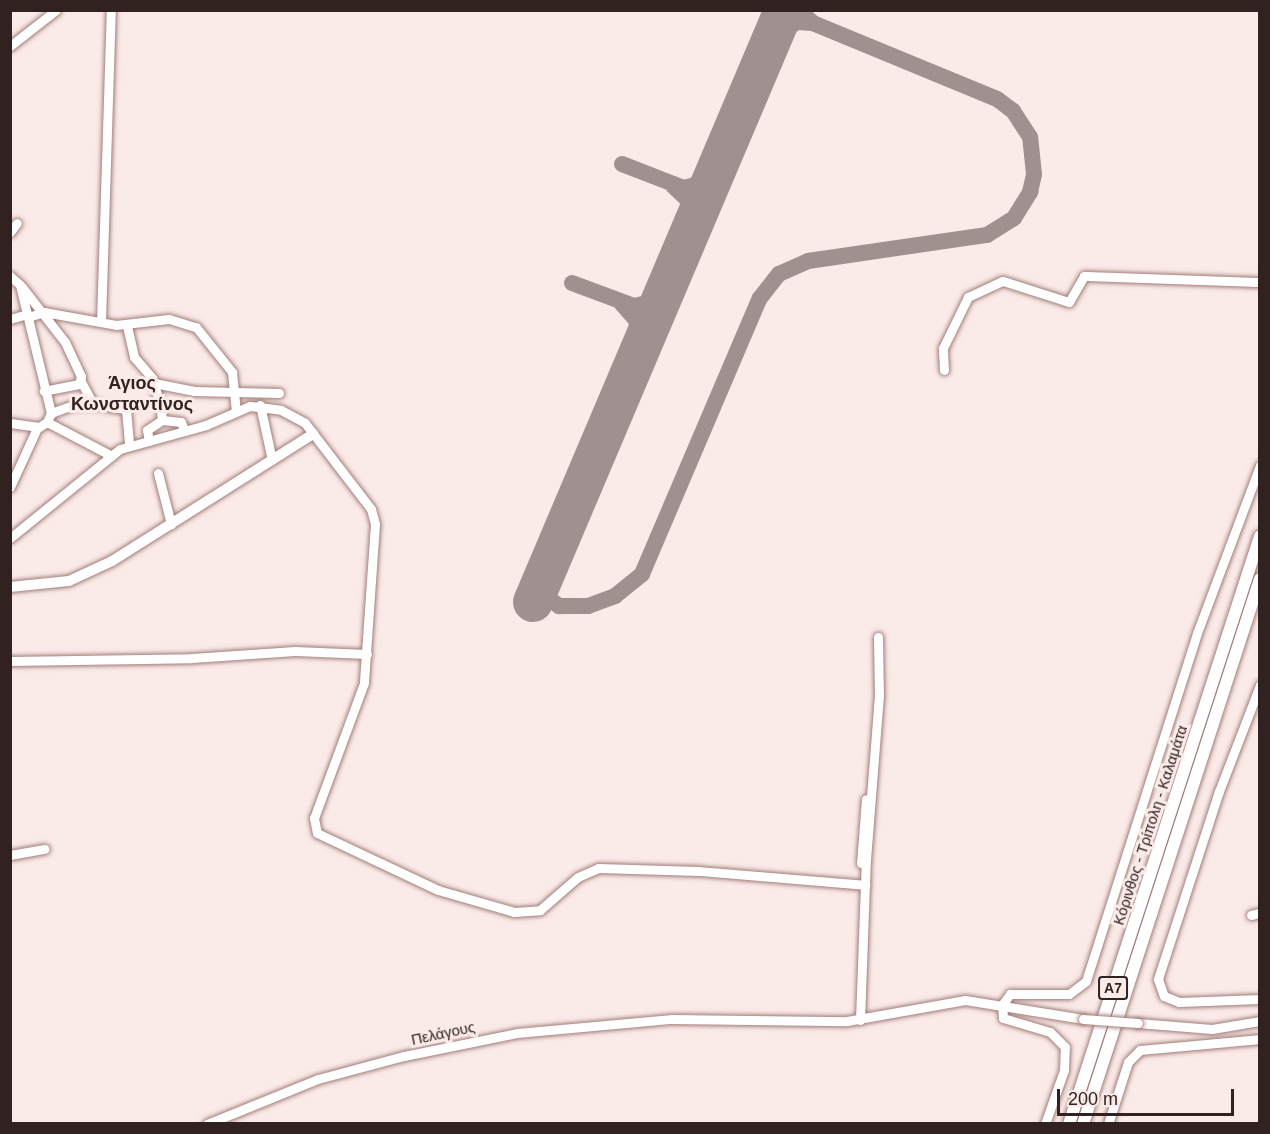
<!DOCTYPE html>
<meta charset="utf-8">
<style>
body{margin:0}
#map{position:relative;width:1270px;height:1134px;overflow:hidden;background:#faeae8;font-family:Helvetica,sans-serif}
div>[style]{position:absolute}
.green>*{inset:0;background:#f7b7b1}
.taxiway>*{height:16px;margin:-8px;padding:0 8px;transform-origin:8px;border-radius:8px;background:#a0908f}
.runway>*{height:40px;margin:-20px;padding:0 20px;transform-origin:20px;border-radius:20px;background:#a0908f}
.roads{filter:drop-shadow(0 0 2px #a17d79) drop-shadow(0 0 2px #a17d79)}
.minor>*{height:9px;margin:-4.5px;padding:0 4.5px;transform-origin:4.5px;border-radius:4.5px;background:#fff}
.major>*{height:10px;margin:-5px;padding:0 5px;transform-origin:5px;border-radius:5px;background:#fff}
.highway>*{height:12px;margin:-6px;padding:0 6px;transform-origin:6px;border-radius:6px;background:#fff}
.bridges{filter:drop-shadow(0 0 2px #a17d79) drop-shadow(0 0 2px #a17d79)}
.minor-bridge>*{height:9px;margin:-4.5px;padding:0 4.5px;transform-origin:4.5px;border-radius:4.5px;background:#fff}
span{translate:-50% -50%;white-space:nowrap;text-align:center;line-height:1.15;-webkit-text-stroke:6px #faeae8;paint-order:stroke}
.shield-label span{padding:2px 4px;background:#faeae8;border:2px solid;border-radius:4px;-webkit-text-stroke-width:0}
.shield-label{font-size:14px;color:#312221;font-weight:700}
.street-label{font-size:15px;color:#312221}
.quarter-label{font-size:18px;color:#312221;font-weight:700}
.frame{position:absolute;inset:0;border:12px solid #312221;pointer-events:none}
.scale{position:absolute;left:1057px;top:1089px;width:177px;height:27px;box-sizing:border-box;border:3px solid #312221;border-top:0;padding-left:8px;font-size:18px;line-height:21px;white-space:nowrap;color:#312221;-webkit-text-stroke:4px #faeae8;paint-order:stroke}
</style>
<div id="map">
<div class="green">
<div style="clip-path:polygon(1259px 553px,1259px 563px,1078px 1123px,1075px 1124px)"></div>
</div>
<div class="taxiway">
<div style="left:773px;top:37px;width:28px;rotate:-32deg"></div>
<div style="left:797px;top:22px;width:16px;rotate:4deg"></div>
<div style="left:622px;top:164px;width:66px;rotate:21.2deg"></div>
<div style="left:684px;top:188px;width:20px;rotate:-15deg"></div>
<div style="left:703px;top:183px;width:22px;rotate:-43deg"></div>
<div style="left:673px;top:186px;width:21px;rotate:43deg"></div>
<div style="left:688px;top:200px;width:30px;rotate:82deg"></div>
<div style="left:572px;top:283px;width:66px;rotate:20.4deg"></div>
<div style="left:634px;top:306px;width:18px;rotate:-13deg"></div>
<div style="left:652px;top:302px;width:24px;rotate:-45deg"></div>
<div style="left:622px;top:304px;width:23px;rotate:49deg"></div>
<div style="left:637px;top:321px;width:27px;rotate:77deg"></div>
<div style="left:541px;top:582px;width:17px;rotate:66deg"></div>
<div style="left:548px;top:598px;width:14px;rotate:36deg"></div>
<div style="left:559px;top:606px;width:29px"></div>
<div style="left:588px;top:606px;width:29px;rotate:-20deg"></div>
<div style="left:615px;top:596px;width:35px;rotate:-39deg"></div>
<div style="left:642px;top:574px;width:300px;rotate:-66.9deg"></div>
<div style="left:760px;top:298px;width:31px;rotate:-52deg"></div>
<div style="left:779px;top:274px;width:32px;rotate:-24deg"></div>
<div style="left:808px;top:261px;width:181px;rotate:-8.3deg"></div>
<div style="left:987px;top:235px;width:32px;rotate:-32deg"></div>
<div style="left:1014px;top:218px;width:31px;rotate:-58deg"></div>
<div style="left:1030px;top:192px;width:18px;rotate:-77deg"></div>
<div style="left:1034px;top:174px;width:37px;rotate:-96deg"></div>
<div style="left:1030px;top:137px;width:31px;rotate:-123deg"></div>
<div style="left:1013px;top:111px;width:20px;rotate:-143deg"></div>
<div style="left:997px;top:99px;width:199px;rotate:-157.6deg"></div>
<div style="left:813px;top:23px;width:19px;rotate:-137deg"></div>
</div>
<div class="runway">
<div style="left:533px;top:602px;width:643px;rotate:-67.02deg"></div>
</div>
<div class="roads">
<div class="minor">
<div style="left:10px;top:46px;width:58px;rotate:-38deg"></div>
<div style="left:10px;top:232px;width:11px;rotate:-52deg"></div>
<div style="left:10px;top:276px;width:13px;rotate:42deg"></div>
<div style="left:20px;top:285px;width:132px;rotate:76.4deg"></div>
<div style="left:51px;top:413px;width:10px;rotate:114deg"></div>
<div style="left:47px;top:422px;width:9px;rotate:148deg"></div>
<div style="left:39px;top:427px;width:29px;rotate:-172deg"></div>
<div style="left:22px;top:287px;width:70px;rotate:52deg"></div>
<div style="left:65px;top:342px;width:38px;rotate:65deg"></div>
<div style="left:81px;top:376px;width:8px;rotate:104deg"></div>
<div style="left:79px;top:384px;width:36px;rotate:169deg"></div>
<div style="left:28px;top:317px;width:17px;rotate:-17deg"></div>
<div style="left:44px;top:312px;width:73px;rotate:10.2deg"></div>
<div style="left:116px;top:325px;width:53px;rotate:-6.5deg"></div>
<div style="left:169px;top:319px;width:28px;rotate:17deg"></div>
<div style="left:196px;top:327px;width:58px;rotate:51.3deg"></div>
<div style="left:232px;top:372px;width:40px;rotate:84.3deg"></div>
<div style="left:10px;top:319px;width:18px;rotate:-16deg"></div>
<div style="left:101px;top:322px;width:312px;rotate:-88.2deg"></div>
<div style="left:127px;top:326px;width:32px;rotate:77deg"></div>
<div style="left:134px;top:357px;width:28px;rotate:49deg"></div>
<div style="left:152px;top:378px;width:27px;rotate:73deg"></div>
<div style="left:160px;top:404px;width:16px;rotate:83deg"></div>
<div style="left:162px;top:420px;width:18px;rotate:146deg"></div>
<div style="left:147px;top:430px;width:11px;rotate:80deg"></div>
<div style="left:944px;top:370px;width:22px;rotate:-93deg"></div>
<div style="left:943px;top:348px;width:57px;rotate:-63.9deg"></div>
<div style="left:968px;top:297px;width:38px;rotate:-25deg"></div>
<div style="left:1003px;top:281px;width:69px;rotate:17.7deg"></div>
<div style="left:1069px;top:302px;width:30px;rotate:-60deg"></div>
<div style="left:1084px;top:276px;width:176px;rotate:2deg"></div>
<div style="left:154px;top:383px;width:41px;rotate:11.3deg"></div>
<div style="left:194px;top:391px;width:85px;rotate:1.3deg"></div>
<div style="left:93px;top:404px;width:33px;rotate:9deg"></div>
<div style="left:126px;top:409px;width:37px;rotate:85deg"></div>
<div style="left:260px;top:405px;width:56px;rotate:77.7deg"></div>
<div style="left:51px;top:413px;width:23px;rotate:-20deg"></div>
<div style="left:73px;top:405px;width:20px;rotate:-3deg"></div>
<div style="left:93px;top:404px;width:26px;rotate:-118deg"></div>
<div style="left:162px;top:420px;width:19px;rotate:6deg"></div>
<div style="left:181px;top:422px;width:9px;rotate:69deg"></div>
<div style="left:47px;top:422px;width:71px;rotate:27.6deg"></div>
<div style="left:158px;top:473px;width:53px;rotate:75.7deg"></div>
<div style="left:10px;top:487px;width:65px;rotate:-65.4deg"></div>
<div style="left:10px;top:538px;width:141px;rotate:-39deg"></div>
<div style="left:120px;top:449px;width:89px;rotate:-15.6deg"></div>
<div style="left:206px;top:425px;width:48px;rotate:-23.4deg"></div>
<div style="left:250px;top:406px;width:31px;rotate:7deg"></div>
<div style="left:281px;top:410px;width:27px;rotate:28deg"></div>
<div style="left:305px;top:423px;width:108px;rotate:52.5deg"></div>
<div style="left:371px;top:509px;width:16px;rotate:75deg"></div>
<div style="left:375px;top:524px;width:159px;rotate:94deg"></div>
<div style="left:364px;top:683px;width:144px;rotate:110.3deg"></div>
<div style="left:314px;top:818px;width:15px;rotate:79deg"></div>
<div style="left:317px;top:833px;width:134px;rotate:25.2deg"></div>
<div style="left:438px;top:890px;width:79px;rotate:16.1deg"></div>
<div style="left:514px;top:912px;width:26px;rotate:-4deg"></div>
<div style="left:540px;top:910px;width:50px;rotate:-41deg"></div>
<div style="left:578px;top:877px;width:22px;rotate:-24deg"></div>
<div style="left:598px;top:868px;width:101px;rotate:1.7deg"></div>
<div style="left:699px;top:871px;width:167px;rotate:4.8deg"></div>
<div style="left:10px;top:661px;width:182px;rotate:-0.9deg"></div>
<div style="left:192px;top:658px;width:103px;rotate:-3.9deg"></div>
<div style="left:295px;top:651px;width:72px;rotate:2.4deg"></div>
<div style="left:1260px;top:685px;width:114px;rotate:111.1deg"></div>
<div style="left:1219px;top:791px;width:198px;rotate:108deg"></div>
<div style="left:1158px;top:979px;width:18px;rotate:71deg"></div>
<div style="left:1164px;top:996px;width:16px;rotate:22deg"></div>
<div style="left:1179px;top:1002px;width:81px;rotate:-2.1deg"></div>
<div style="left:10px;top:855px;width:35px;rotate:-10deg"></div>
<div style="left:861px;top:863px;width:64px;rotate:-85.5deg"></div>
<div style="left:1251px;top:915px;width:9px;rotate:-13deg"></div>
<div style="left:860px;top:1020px;width:160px;rotate:-87.9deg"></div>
<div style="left:866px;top:860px;width:165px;rotate:-85.5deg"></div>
<div style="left:879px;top:696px;width:59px;rotate:-91deg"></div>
<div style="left:1138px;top:1023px;width:74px;rotate:4.6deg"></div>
<div style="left:1212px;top:1029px;width:49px;rotate:-9.5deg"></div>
<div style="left:207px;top:1124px;width:120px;rotate:-22.1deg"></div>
<div style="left:318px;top:1079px;width:89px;rotate:-15deg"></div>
<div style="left:404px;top:1056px;width:115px;rotate:-11.5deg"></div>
<div style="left:517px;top:1033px;width:156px;rotate:-5.2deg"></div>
<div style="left:672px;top:1019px;width:175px;rotate:0.7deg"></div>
<div style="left:847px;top:1021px;width:120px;rotate:-10.1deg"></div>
<div style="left:965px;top:1000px;width:120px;rotate:9.1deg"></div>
<div style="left:1045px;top:1124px;width:57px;rotate:-70.6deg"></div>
<div style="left:1064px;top:1070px;width:23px;rotate:-88deg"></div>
<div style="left:1065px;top:1047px;width:21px;rotate:-135deg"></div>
<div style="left:1050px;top:1032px;width:49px;rotate:-163.4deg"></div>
<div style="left:1003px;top:1018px;width:13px;rotate:-94deg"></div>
<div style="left:1002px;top:1005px;width:14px;rotate:-54deg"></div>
<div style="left:1010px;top:994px;width:59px"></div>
<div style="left:1069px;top:994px;width:21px;rotate:-37deg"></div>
<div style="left:1086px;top:981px;width:365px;rotate:-72.3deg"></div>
<div style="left:1197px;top:633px;width:179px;rotate:-69.4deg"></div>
<div style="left:1108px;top:1124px;width:65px;rotate:-72.1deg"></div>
<div style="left:1128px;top:1062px;width:17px;rotate:-45deg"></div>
<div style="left:1140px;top:1050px;width:121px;rotate:-5.2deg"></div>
</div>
<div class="major">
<div style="left:10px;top:587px;width:59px;rotate:-5.8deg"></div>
<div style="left:69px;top:581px;width:47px;rotate:-24.9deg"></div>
<div style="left:112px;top:561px;width:238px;rotate:-32.3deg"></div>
</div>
<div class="highway">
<div style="left:1069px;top:1124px;width:618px;rotate:-72deg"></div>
<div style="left:1083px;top:1124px;width:573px;rotate:-72.01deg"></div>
</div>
</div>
<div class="bridges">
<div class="minor-bridge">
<div style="left:1083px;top:1019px;width:55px;rotate:4.2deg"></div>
</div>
</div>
<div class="shield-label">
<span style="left:1113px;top:988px">Α7</span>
</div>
<div class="street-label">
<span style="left:1150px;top:825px;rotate:-72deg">Κόρινθος - Τρίπολη - Καλαμάτα</span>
<span style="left:443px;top:1033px;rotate:-12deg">Πελάγους</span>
</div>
<div class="quarter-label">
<span style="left:132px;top:394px">Άγιος<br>Κωνσταντίνος</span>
</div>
<div class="frame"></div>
<div class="scale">200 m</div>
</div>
